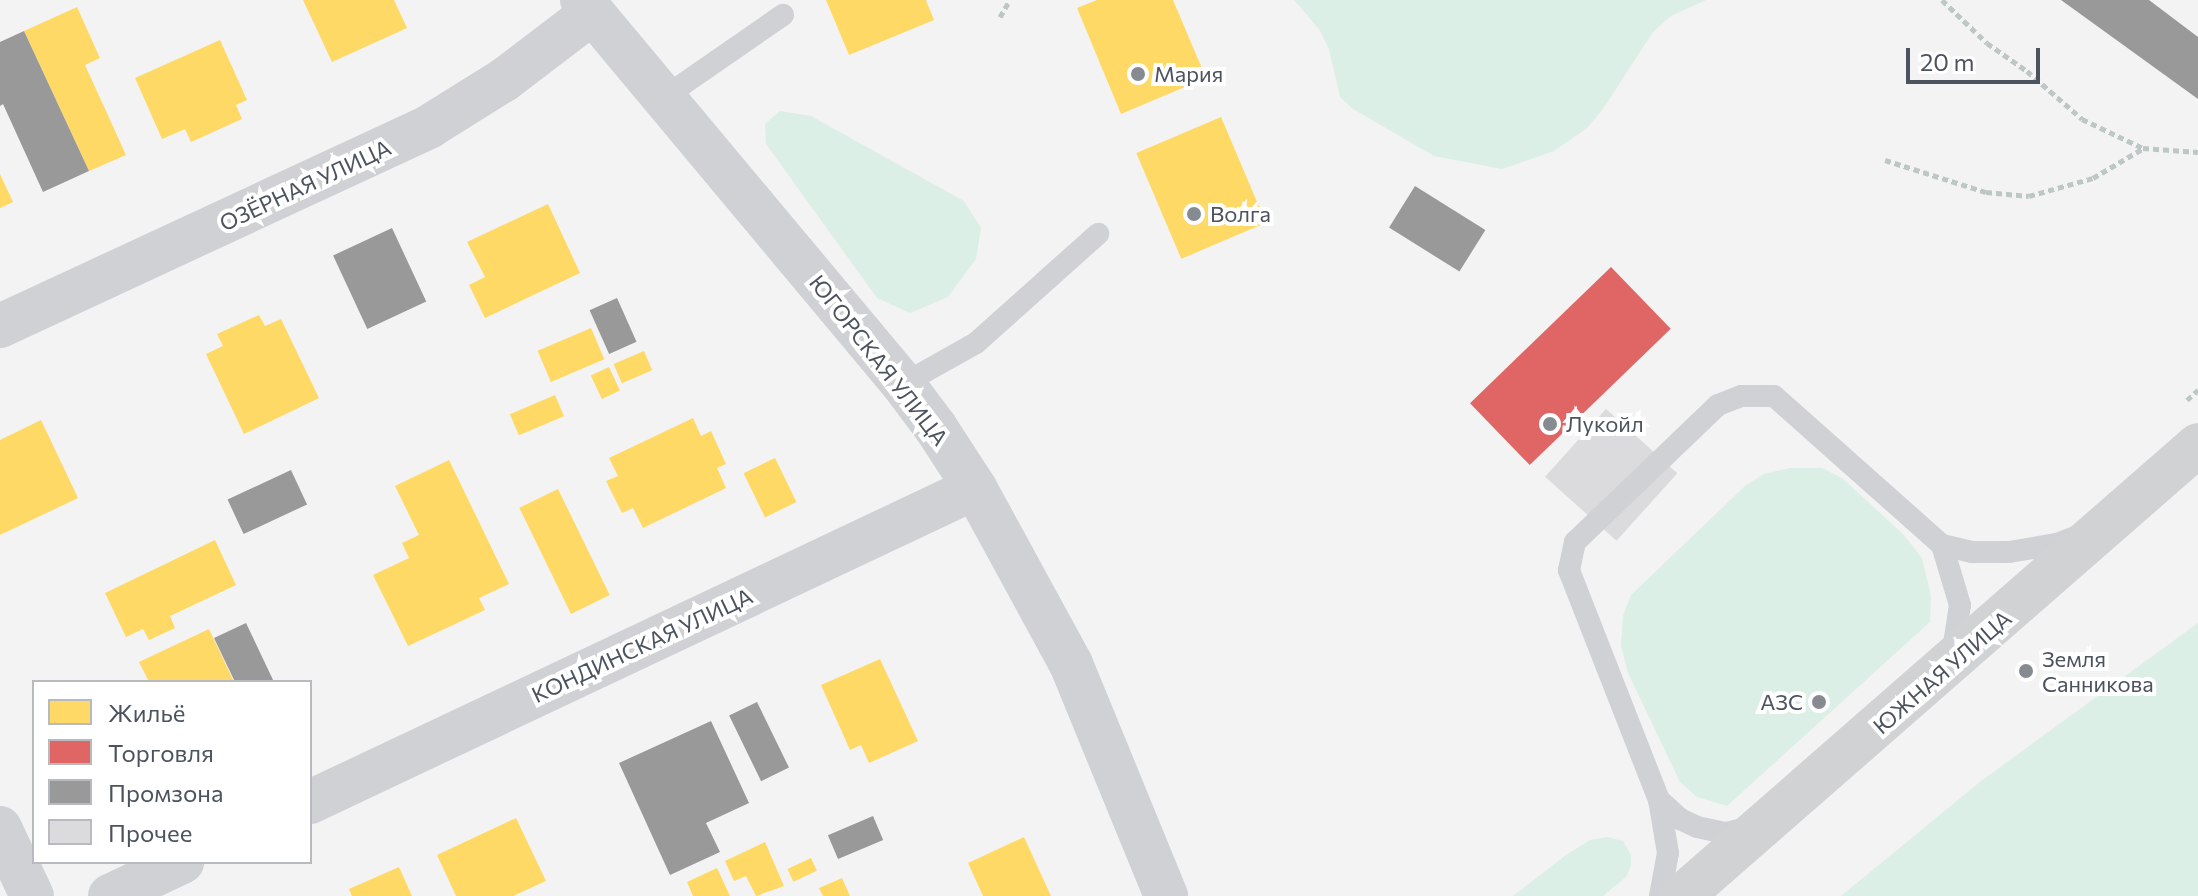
<!DOCTYPE html>
<meta charset="utf-8">
<style>
body{margin:0}
#map{position:relative;width:2198px;height:896px;overflow:hidden;background:#f3f3f3;font-family:Commissioner,sans-serif}
div>[style]{position:absolute}
.green>*{inset:0;background:#dbefe6}
.homes>*{inset:0;background:#ffd966;transform-origin:0 0}
.shops>*{inset:0;background:#e06666;transform-origin:0 0}
.industry>*{inset:0;background:#999;transform-origin:0 0}
.building>*{inset:0;background:#dbdbdd;transform-origin:0 0}
.path>*{height:5px;margin-top:-2.5px;transform-origin:0;background:repeating-linear-gradient(90deg,#bdc7c5 0 6px,transparent 0 10px)}
.service>*{height:22px;margin:-11px;padding:0 11px;transform-origin:11px;border-radius:11px;background:#cfd1d4}
.minor>*{height:44px;margin:-22px;padding:0 22px;transform-origin:22px;border-radius:22px;background:#cfd1d4}
.secondary>*{height:44px;margin:-22px;padding:0 22px;transform-origin:22px;border-radius:22px;background:#d1d2d4}
.dots>*{width:22px;height:22px;translate:-50% -50%;box-sizing:border-box;border:4px solid #fff;border-radius:50%}
span{translate:-50% -50%;white-space:nowrap;text-align:center;line-height:1.15;-webkit-text-stroke:8px #fff;paint-order:stroke}
.poi-label{font-size:22px;color:#4c535e}
.left{translate:0 -50%;text-align:left}
.right{translate:-100% -50%;text-align:right}
.street-label{font-size:22px;color:#4c535e}
.legend{position:absolute;left:32px;top:680px;width:280px;height:184px;box-sizing:border-box;background:#fff;border:2px solid #b7babf;margin:0;padding:10px 14px;list-style:none;font-size:24px;color:#4c535e}
.legend li{display:flex;align-items:center;gap:16px;height:40px}
.legend b{width:40px;border:2px solid #b7babf}
.scale{position:absolute;left:1906px;top:48px;width:134px;height:36px;box-sizing:border-box;border:4px solid #4c535e;border-top:0;padding-left:10px;font-size:24px;line-height:28px;white-space:nowrap;color:#4c535e;-webkit-text-stroke:6px #fff;paint-order:stroke}
</style>
<div id="map">
<div class="green">
<div style="clip-path:polygon(1294px 0,1706px 0,1671px 16px,1653px 32px,1603px 109px,1586px 129px,1554px 151px,1502px 169px,1434px 156px,1353px 109px,1340px 97px,1329px 49px,1319px 29px)"></div>
<div style="clip-path:polygon(780px 111px,811px 116px,964px 201px,981px 228px,976px 259px,948px 297px,910px 313px,877px 298px,766px 144px,765px 124px)"></div>
<div style="clip-path:polygon(1790px 468px,1822px 468px,1842px 478px,1903px 534px,1922px 558px,1931px 596px,1930px 622px,1727px 806px,1697px 797px,1680px 782px,1628px 673px,1621px 646px,1623px 616px,1631px 595px,1745px 486px,1764px 474px)"></div>
<div style="clip-path:polygon(2198px 623px,2198px 896px,1841px 896px,1981px 781px)"></div>
<div style="clip-path:polygon(1607px 837px,1623px 841px,1631px 855px,1631px 866px,1626px 877px,1603px 896px,1513px 896px,1566px 855px,1590px 840px)"></div>
</div>
<div class="homes">
<div style="clip-path:polygon(303px 0,394px 0,407px 28px,332px 62px)"></div>
<div style="clip-path:polygon(826px 0,926px 0,934px 20px,849px 55px)"></div>
<div style="clip-path:polygon(1097px 0,1173px 0,1206px 78px,1121px 114px,1077px 8px)"></div>
<div style="clip-path:polygon(77px 7px,100px 58px,85px 65px,126px 155px,89px 171px,24px 31px)"></div>
<div style="clip-path:polygon(220px 40px,247px 100px,236px 105px,242px 119px,191px 142px,185px 129px,162px 139px,135px 78px)"></div>
<div style="left:1221px;top:117px;width:115px;height:92px;rotate:67deg"></div>
<div style="clip-path:polygon(0 174px,13px 202px,0 208px)"></div>
<div style="clip-path:polygon(548px 204px,580px 273px,485px 318px,469px 285px,485px 277px,467px 242px)"></div>
<div style="clip-path:polygon(259px 315px,265px 326px,281px 319px,319px 398px,244px 434px,206px 354px,223px 346px,217px 334px)"></div>
<div style="left:591px;top:328px;width:34px;height:58px;rotate:67deg"></div>
<div style="left:644px;top:351px;width:21px;height:33px;rotate:67deg"></div>
<div style="left:609px;top:367px;width:26px;height:20px;rotate:65deg"></div>
<div style="left:555px;top:395px;width:23px;height:49px;rotate:67deg"></div>
<div style="clip-path:polygon(693px 418px,701px 436px,711px 431px,726px 464px,717px 468px,726px 488px,643px 528px,633px 508px,622px 513px,606px 481px,618px 476px,609px 458px)"></div>
<div style="clip-path:polygon(41px 420px,78px 498px,0 535px,0 440px)"></div>
<div style="left:775px;top:458px;width:49px;height:35px;rotate:64deg"></div>
<div style="clip-path:polygon(449px 460px,509px 584px,479px 598px,485px 610px,408px 646px,373px 575px,409px 558px,402px 543px,419px 535px,395px 486px)"></div>
<div style="left:558px;top:489px;width:118px;height:43px;rotate:64deg"></div>
<div style="clip-path:polygon(215px 540px,236px 585px,170px 616px,175px 628px,149px 640px,143px 629px,126px 637px,105px 593px)"></div>
<div style="clip-path:polygon(209px 629px,234px 682px,149px 682px,139px 662px)"></div>
<div style="clip-path:polygon(880px 659px,918px 741px,869px 763px,861px 745px,850px 750px,821px 685px)"></div>
<div style="clip-path:polygon(516px 818px,546px 881px,513px 896px,456px 896px,437px 855px)"></div>
<div style="clip-path:polygon(1024px 837px,1051px 896px,983px 896px,968px 863px)"></div>
<div style="clip-path:polygon(765px 842px,784px 886px,756px 896px,746px 876px,734px 881px,725px 861px)"></div>
<div style="left:811px;top:858px;width:14px;height:26px;rotate:65deg"></div>
<div style="clip-path:polygon(399px 867px,412px 896px,352px 896px,349px 889px)"></div>
<div style="clip-path:polygon(717px 868px,730px 896px,693px 896px,687px 882px)"></div>
<div style="clip-path:polygon(842px 878px,850px 896px,823px 896px,819px 888px)"></div>
</div>
<div class="shops">
<div style="left:1611px;top:267px;width:86px;height:196px;rotate:46deg"></div>
</div>
<div class="industry">
<div style="clip-path:polygon(2061px 0,2149px 0,2198px 37px,2198px 99px)"></div>
<div style="clip-path:polygon(24px 31px,89px 171px,43px 192px,3px 104px,0 106px,0 42px)"></div>
<div style="left:1415px;top:186px;width:83px;height:49px;rotate:32deg"></div>
<div style="left:392px;top:228px;width:81px;height:65px;rotate:65deg"></div>
<div style="left:617px;top:298px;width:48px;height:30px;rotate:66deg"></div>
<div style="left:291px;top:470px;width:38px;height:70px;rotate:65deg"></div>
<div style="clip-path:polygon(246px 623px,274px 682px,235px 682px,214px 638px)"></div>
<div style="left:757px;top:702px;width:73px;height:31px;rotate:64deg"></div>
<div style="clip-path:polygon(711px 721px,749px 803px,706px 823px,720px 852px,670px 875px,619px 763px)"></div>
<div style="left:873px;top:816px;width:26px;height:49px;rotate:67deg"></div>
</div>
<div class="building">
<div style="left:1606px;top:409px;width:96px;height:91px;rotate:42deg"></div>
</div>
<div class="path">
<div style="left:1942px;top:0;width:62px;rotate:43.7deg"></div>
<div style="left:1987px;top:43px;width:49px;rotate:35deg"></div>
<div style="left:2027px;top:71px;width:73px;rotate:41.1deg"></div>
<div style="left:2082px;top:119px;width:68px;rotate:25.4deg"></div>
<div style="left:2143px;top:148px;width:55px;rotate:4.2deg"></div>
<div style="left:1000px;top:17px;width:20px;rotate:-60deg"></div>
<div style="left:1885px;top:160px;width:106px;rotate:17.6deg"></div>
<div style="left:1986px;top:192px;width:43px;rotate:5.3deg"></div>
<div style="left:2029px;top:196px;width:66px;rotate:-15.7deg"></div>
<div style="left:2093px;top:178px;width:57px;rotate:-30.6deg"></div>
<div style="left:2187px;top:400px;width:15px;rotate:-42deg"></div>
</div>
<div class="service">
<div style="left:663px;top:98px;width:146px;rotate:-34.7deg"></div>
<div style="left:903px;top:384px;width:84px;rotate:-29.3deg"></div>
<div style="left:976px;top:343px;width:164px;rotate:-41.8deg"></div>
<div style="left:1942px;top:545px;width:63px;rotate:73.3deg"></div>
<div style="left:1960px;top:605px;width:47px;rotate:98.7deg"></div>
<div style="left:1659px;top:800px;width:28px;rotate:42deg"></div>
<div style="left:1680px;top:819px;width:19px;rotate:25deg"></div>
<div style="left:1697px;top:827px;width:30px;rotate:12deg"></div>
<div style="left:1726px;top:833px;width:27px;rotate:-13deg"></div>
<div style="left:1660px;top:896px;width:44px;rotate:-79.5deg"></div>
<div style="left:1668px;top:853px;width:54px;rotate:-99.6deg"></div>
<div style="left:1659px;top:800px;width:247px;rotate:-111.4deg"></div>
<div style="left:1569px;top:570px;width:29px;rotate:-78deg"></div>
<div style="left:1575px;top:542px;width:198px;rotate:-43.8deg"></div>
<div style="left:1718px;top:405px;width:25px;rotate:-21deg"></div>
<div style="left:1741px;top:396px;width:33px"></div>
<div style="left:1774px;top:396px;width:225px;rotate:41.6deg"></div>
<div style="left:1942px;top:545px;width:31px;rotate:13deg"></div>
<div style="left:1972px;top:552px;width:37px"></div>
<div style="left:2009px;top:552px;width:49px;rotate:-9.5deg"></div>
<div style="left:2057px;top:544px;width:22px;rotate:-21deg"></div>
</div>
<div class="minor">
<div style="left:582px;top:0;width:500px;rotate:50.11deg"></div>
<div style="left:903px;top:384px;width:55px;rotate:53.1deg"></div>
<div style="left:936px;top:428px;width:72px;rotate:57deg"></div>
<div style="left:975px;top:488px;width:200px;rotate:61.4deg"></div>
<div style="left:1071px;top:664px;width:251px;rotate:67.7deg"></div>
<div style="left:0;top:326px;width:474px;rotate:-24.9deg"></div>
<div style="left:430px;top:126px;width:87px;rotate:-31.9deg"></div>
<div style="left:504px;top:80px;width:111px;rotate:-37.3deg"></div>
<div style="left:310px;top:802px;width:735px;rotate:-25.28deg"></div>
<div style="left:0;top:828px;width:75px;rotate:64.8deg"></div>
<div style="left:110px;top:896px;width:80px;rotate:-25.3deg"></div>
</div>
<div class="secondary">
<div style="left:1682px;top:896px;width:685px;rotate:-41.15deg"></div>
</div>
<div class="dots">
<div style="left:1138px;top:74px;background:#868b92"></div>
<div style="left:1194px;top:214px;background:#868b92"></div>
<div style="left:1550px;top:424px;background:#868b92"></div>
<div style="left:2026px;top:671px;background:#868b92"></div>
<div style="left:1819px;top:702px;background:#868b92"></div>
</div>
<div class="poi-label">
<span class="left" style="left:1154px;top:74px">Мария</span>
<span class="left" style="left:1210px;top:214px">Волга</span>
<span class="left" style="left:1566px;top:424px">Лукойл</span>
<span class="left" style="left:2042px;top:671px">Земля<br>Санникова</span>
<span class="right" style="left:1803px;top:702px">АЗС</span>
</div>
<div class="street-label">
<span style="left:305px;top:185px;rotate:-25deg">ОЗЁРНАЯ УЛИЦА</span>
<span style="left:879px;top:360px;rotate:52deg">ЮГОРСКАЯ УЛИЦА</span>
<span style="left:642px;top:645px;rotate:-25deg">КОНДИНСКАЯ УЛИЦА</span>
<span style="left:1942px;top:672px;rotate:-41deg">ЮЖНАЯ УЛИЦА</span>
</div>
<ul class="legend">
<li><b style="height:22px;background:#ffd966"></b>Жильё</li>
<li><b style="height:22px;background:#e06666"></b>Торговля</li>
<li><b style="height:22px;background:#999"></b>Промзона</li>
<li><b style="height:22px;background:#dbdbdd"></b>Прочее</li>
</ul>
<div class="scale">20 m</div>
</div>
